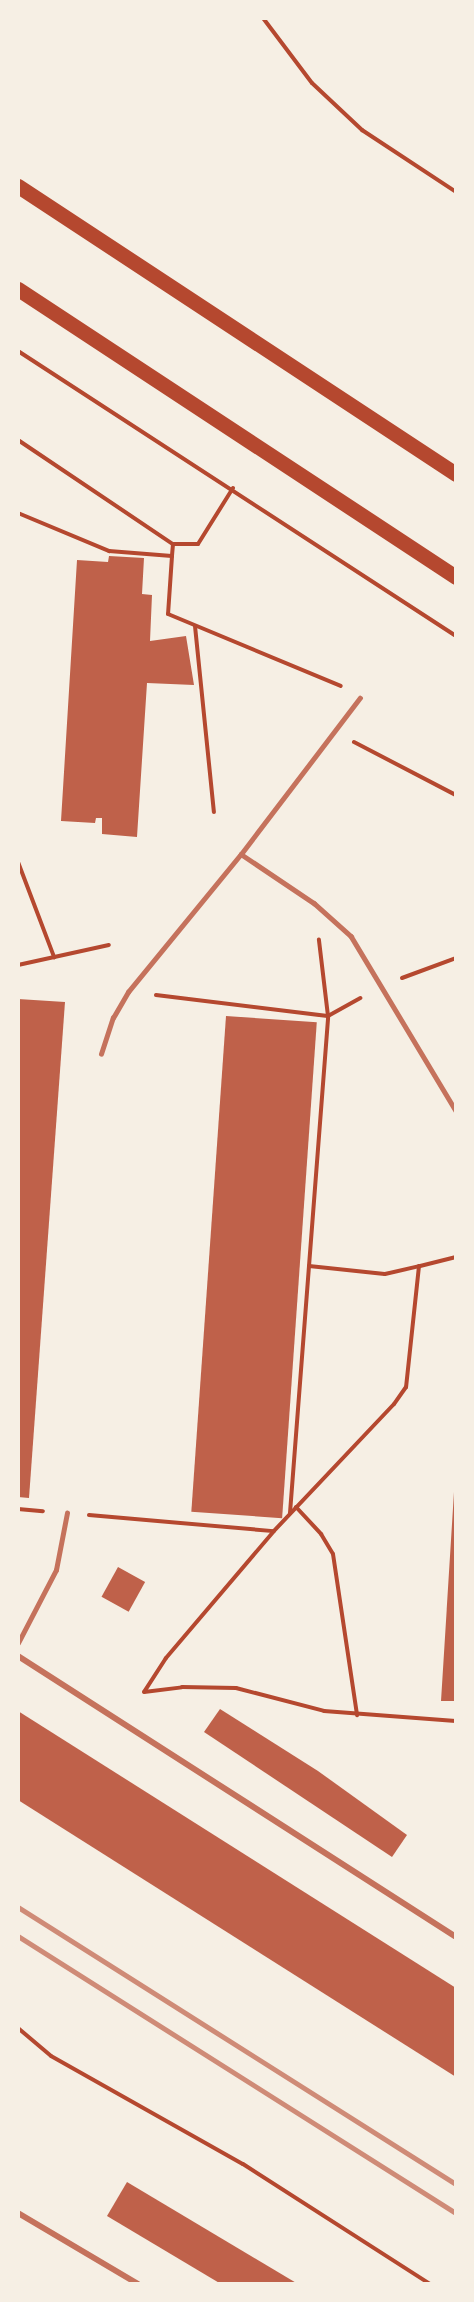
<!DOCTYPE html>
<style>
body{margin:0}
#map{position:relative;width:474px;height:2302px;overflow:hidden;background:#f6efe4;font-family:"Space Grotesk",sans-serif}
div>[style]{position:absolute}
.building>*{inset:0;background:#bf614a;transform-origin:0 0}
.path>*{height:4px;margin:-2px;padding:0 2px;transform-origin:2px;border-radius:2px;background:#b5482f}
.service>*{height:4.5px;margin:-2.25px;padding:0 2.25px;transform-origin:2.25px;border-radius:2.25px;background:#c5725c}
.minor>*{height:6px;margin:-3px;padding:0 3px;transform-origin:3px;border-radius:3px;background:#c5725c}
.primary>*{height:15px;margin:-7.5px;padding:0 7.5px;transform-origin:7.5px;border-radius:7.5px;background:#b5482f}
.rail>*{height:4.5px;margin:-2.25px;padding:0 2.25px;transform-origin:2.25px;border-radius:2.25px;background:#cf8b77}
span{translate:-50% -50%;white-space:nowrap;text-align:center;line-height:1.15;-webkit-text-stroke:6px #f6efe4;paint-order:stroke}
.frame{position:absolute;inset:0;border:20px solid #f6efe4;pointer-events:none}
</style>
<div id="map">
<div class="building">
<div style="clip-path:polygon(109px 556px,144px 558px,142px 594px,152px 595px,150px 641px,186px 636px,194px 685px,147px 683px,137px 837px,102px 834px,102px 818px,96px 818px,95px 823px,61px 821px,77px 560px,108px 562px)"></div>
<div style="clip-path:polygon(18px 999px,65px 1002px,29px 1498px,18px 1497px)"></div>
<div style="left:226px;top:1016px;width:91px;height:497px;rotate:4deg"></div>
<div style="clip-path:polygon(454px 1492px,456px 1492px,456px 1701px,441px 1701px)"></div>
<div style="left:118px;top:1567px;width:31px;height:34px;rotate:29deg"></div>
<div style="clip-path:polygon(220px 1709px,318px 1771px,407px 1835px,392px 1857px,204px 1732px)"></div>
<div style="clip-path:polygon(18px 1711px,456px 1988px,456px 2077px,18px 1800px)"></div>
<div style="clip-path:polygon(127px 2182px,298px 2284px,221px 2284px,107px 2216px)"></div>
</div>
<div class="path">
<div style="left:263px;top:18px;width:81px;rotate:53deg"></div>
<div style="left:312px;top:83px;width:69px;rotate:43.2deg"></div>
<div style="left:362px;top:130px;width:113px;rotate:33.4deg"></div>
<div style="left:18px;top:351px;width:523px;rotate:33.05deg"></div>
<div style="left:18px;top:440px;width:187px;rotate:33.9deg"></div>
<div style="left:173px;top:544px;width:12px;rotate:95deg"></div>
<div style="left:18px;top:513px;width:99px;rotate:22.7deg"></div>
<div style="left:109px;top:551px;width:63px;rotate:4.5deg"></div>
<div style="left:172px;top:556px;width:58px;rotate:93.9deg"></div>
<div style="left:168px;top:614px;width:187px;rotate:22.6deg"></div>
<div style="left:173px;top:544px;width:25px"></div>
<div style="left:198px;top:544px;width:66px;rotate:-58deg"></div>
<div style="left:195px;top:626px;width:187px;rotate:84.2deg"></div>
<div style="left:354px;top:742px;width:115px;rotate:27.5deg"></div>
<div style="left:18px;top:862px;width:102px;rotate:69.2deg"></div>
<div style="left:18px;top:965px;width:93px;rotate:-12.4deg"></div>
<div style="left:402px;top:978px;width:58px;rotate:-20.3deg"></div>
<div style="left:156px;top:995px;width:173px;rotate:7deg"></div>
<div style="left:328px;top:1016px;width:77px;rotate:-96.8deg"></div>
<div style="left:456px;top:1257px;width:38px;rotate:166deg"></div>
<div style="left:419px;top:1266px;width:122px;rotate:96.1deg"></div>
<div style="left:406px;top:1387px;width:21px;rotate:125deg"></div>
<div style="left:394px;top:1404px;width:175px;rotate:133.4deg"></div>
<div style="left:274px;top:1531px;width:167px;rotate:130.4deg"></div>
<div style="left:166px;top:1658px;width:40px;rotate:122.9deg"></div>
<div style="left:144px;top:1692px;width:38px;rotate:-7deg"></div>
<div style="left:182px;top:1687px;width:54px;rotate:1.1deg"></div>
<div style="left:236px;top:1688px;width:91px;rotate:14.6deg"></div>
<div style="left:324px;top:1711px;width:132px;rotate:4.3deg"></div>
<div style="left:309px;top:1266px;width:76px;rotate:6deg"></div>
<div style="left:385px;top:1274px;width:35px;rotate:-13deg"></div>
<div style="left:296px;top:1507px;width:37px;rotate:47deg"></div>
<div style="left:321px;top:1534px;width:23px;rotate:59deg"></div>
<div style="left:333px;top:1554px;width:163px;rotate:81.5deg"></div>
<div style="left:18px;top:1509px;width:25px;rotate:5deg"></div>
<div style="left:290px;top:1513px;width:498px;rotate:-85.6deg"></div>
<div style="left:328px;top:1016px;width:37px;rotate:-29deg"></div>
<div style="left:89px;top:1515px;width:185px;rotate:5deg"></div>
<div style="left:18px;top:2028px;width:43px;rotate:40.3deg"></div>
<div style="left:51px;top:2056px;width:220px;rotate:29.4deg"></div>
<div style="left:243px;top:2164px;width:222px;rotate:32.7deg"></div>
</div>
<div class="service">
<div style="left:241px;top:854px;width:88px;rotate:33.9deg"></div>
<div style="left:314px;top:903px;width:50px;rotate:41.7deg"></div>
<div style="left:351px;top:936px;width:204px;rotate:59deg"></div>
<div style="left:101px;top:1054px;width:38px;rotate:-72deg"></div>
<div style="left:113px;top:1018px;width:30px;rotate:-60deg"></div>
<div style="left:128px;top:992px;width:178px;rotate:-50.7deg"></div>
<div style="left:241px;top:854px;width:196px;rotate:-52.7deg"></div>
<div style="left:18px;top:1643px;width:82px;rotate:-62.5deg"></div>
<div style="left:56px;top:1570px;width:58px;rotate:-79.1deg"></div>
</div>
<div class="minor">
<div style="left:18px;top:1656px;width:520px;rotate:32.68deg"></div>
<div style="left:18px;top:2213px;width:139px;rotate:30.6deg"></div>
</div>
<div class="primary">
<div style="left:18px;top:186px;width:524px;rotate:33.33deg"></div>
<div style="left:18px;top:289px;width:524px;rotate:33.33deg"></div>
</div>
<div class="rail">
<div style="left:18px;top:1907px;width:518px;rotate:32.31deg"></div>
<div style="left:18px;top:1936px;width:518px;rotate:32.31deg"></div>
</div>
<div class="frame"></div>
</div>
